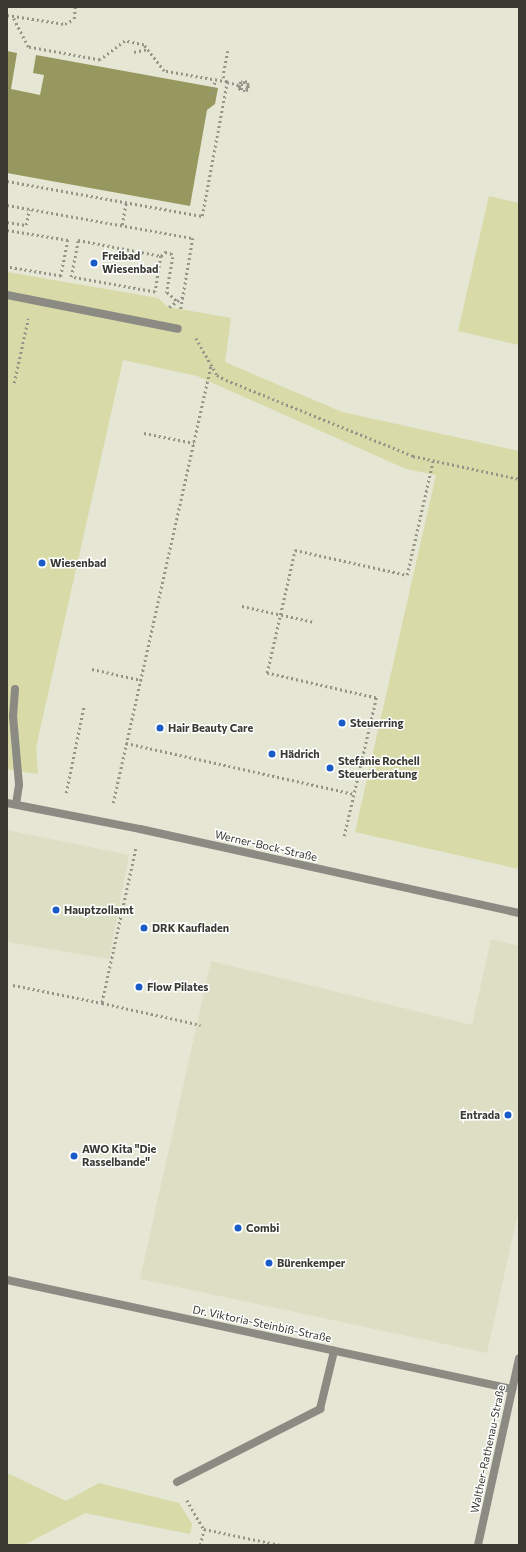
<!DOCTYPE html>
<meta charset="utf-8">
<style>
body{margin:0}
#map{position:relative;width:526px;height:1552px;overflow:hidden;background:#e5e6d3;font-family:Commissioner,sans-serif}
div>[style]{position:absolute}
.built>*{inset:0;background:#dddfc4}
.green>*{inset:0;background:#d8daa7}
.water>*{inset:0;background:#96985f}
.path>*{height:2.5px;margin-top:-1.25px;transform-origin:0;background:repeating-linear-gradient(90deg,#949588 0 2px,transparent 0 5px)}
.service>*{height:8px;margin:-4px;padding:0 4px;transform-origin:4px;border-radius:4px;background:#8b8b84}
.minor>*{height:8px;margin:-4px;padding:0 4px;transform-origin:4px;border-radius:4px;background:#8b8b84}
.dots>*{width:11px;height:11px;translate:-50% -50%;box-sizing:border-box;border:2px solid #fff;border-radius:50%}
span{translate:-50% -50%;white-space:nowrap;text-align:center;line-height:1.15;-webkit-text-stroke:3px #fff;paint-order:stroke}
.poi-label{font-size:11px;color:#3a3a33;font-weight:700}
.left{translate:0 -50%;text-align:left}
.right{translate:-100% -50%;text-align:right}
.street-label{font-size:11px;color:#3a3a33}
.frame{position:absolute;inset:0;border:8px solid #3a3a33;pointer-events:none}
</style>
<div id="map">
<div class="built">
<div style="clip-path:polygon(7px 830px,129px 855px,109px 959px,7px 942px)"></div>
<div style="clip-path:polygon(491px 939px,519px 946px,519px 1208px,487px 1353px,140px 1279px,211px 961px,472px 1025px)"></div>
</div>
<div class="green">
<div style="clip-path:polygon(489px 196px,519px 203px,519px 345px,458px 331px)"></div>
<div style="clip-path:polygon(7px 272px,158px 298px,168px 307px,231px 318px,225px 362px,342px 412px,519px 451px,519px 869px,355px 832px,436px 475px,406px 469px,197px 376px,123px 360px,39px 734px,36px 749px,38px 774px,7px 769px)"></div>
<div style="clip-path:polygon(7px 1473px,66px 1501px,99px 1483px,179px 1503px,192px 1524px,190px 1534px,85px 1513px,24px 1545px,7px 1545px)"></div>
</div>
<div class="water">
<div style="clip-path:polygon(7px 51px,17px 53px,11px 89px,40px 95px,44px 75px,33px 73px,36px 55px,218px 88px,215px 104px,207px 110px,190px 206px,7px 173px)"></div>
</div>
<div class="path">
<div style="left:7px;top:15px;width:59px;rotate:8.8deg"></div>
<div style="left:65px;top:24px;width:10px;rotate:-29deg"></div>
<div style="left:74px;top:19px;width:12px;rotate:-85deg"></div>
<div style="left:228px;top:51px;width:25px;rotate:101deg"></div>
<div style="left:223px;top:76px;width:7px;rotate:56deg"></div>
<div style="left:227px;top:82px;width:12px;rotate:14deg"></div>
<div style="left:239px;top:85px;width:3px;rotate:90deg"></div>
<div style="left:239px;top:88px;width:5px;rotate:37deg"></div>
<div style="left:243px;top:91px;width:3px"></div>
<div style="left:246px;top:91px;width:4px;rotate:-56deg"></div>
<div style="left:248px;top:88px;width:3px;rotate:-90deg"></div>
<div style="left:248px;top:85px;width:3px;rotate:-108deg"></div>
<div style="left:247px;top:82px;width:6px;rotate:180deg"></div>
<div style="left:241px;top:82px;width:4px;rotate:117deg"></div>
<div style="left:239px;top:86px;width:4px;rotate:56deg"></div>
<div style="left:241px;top:89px;width:5px"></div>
<div style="left:246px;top:89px;width:3px;rotate:-45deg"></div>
<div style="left:248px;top:87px;width:6px;rotate:-121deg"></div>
<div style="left:245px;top:82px;width:4px;rotate:153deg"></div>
<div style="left:241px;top:84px;width:4px;rotate:27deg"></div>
<div style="left:134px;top:52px;width:14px;rotate:-12deg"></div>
<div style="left:212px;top:94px;width:14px;rotate:-78deg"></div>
<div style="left:7px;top:181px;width:198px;rotate:10.2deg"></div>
<div style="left:202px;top:216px;width:136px;rotate:-79.4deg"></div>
<div style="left:227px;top:82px;width:64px;rotate:-170.1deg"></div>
<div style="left:164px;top:71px;width:33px;rotate:-128deg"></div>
<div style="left:144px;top:45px;width:19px;rotate:-168deg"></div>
<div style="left:125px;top:41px;width:31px;rotate:143deg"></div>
<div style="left:100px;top:60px;width:73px;rotate:-169.8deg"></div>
<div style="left:28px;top:47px;width:35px;rotate:-117deg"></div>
<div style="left:7px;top:205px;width:189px;rotate:10.1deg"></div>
<div style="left:193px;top:238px;width:72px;rotate:99.6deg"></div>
<div style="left:7px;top:222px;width:19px;rotate:9deg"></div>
<div style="left:26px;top:225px;width:16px;rotate:-79deg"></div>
<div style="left:122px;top:225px;width:23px;rotate:-80deg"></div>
<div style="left:7px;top:230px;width:62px;rotate:9.3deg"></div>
<div style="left:68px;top:240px;width:37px;rotate:101deg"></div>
<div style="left:61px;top:276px;width:55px;rotate:-170.5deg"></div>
<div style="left:161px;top:256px;width:36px;rotate:99deg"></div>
<div style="left:155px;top:292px;width:85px;rotate:-169.9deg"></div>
<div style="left:71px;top:277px;width:38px;rotate:-79deg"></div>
<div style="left:78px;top:240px;width:85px;rotate:10.9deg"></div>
<div style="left:161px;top:256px;width:6px;rotate:-45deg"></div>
<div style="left:165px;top:252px;width:6px;rotate:9deg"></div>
<div style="left:171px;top:253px;width:4px;rotate:63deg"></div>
<div style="left:173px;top:257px;width:36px;rotate:100deg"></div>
<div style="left:167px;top:292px;width:13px;rotate:42deg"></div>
<div style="left:169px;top:307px;width:17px;rotate:-36deg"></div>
<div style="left:196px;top:338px;width:43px;rotate:60.4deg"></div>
<div style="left:217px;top:375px;width:10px;rotate:29deg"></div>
<div style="left:226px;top:380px;width:202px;rotate:22.1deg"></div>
<div style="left:413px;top:456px;width:108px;rotate:12.2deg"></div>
<div style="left:14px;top:383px;width:66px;rotate:-77.7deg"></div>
<div style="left:144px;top:433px;width:51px;rotate:11.3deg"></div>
<div style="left:242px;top:606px;width:74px;rotate:12.5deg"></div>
<div style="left:92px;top:669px;width:50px;rotate:12.7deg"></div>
<div style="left:126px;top:743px;width:234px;rotate:12.6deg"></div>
<div style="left:66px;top:793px;width:90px;rotate:-78.4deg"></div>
<div style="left:113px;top:803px;width:450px;rotate:-77.4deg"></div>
<div style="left:344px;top:836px;width:142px;rotate:-76.9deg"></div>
<div style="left:376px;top:698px;width:112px;rotate:-167.1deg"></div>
<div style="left:267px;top:673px;width:126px;rotate:-77.2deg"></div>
<div style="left:295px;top:550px;width:115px;rotate:12.6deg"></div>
<div style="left:407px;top:575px;width:117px;rotate:-77.2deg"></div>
<div style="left:136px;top:849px;width:158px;rotate:102.4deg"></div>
<div style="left:102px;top:1003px;width:101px;rotate:12.5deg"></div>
<div style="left:13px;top:985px;width:91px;rotate:11.4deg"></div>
<div style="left:187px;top:1500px;width:34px;rotate:60deg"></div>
<div style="left:204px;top:1529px;width:78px;rotate:11.9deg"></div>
<div style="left:200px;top:1545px;width:16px;rotate:-76deg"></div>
</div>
<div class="service">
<div style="left:7px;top:295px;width:174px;rotate:11.2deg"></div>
<div style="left:15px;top:689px;width:27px;rotate:94deg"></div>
<div style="left:13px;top:716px;width:69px;rotate:85deg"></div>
<div style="left:19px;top:785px;width:19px;rotate:99deg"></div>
<div style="left:177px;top:1482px;width:161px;rotate:-27deg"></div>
<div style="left:320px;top:1409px;width:60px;rotate:-76.4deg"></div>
</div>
<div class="minor">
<div style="left:7px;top:803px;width:136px;rotate:11.1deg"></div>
<div style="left:140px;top:829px;width:388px;rotate:12.5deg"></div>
<div style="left:7px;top:1280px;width:517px;rotate:12.18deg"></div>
<div style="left:478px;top:1545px;width:191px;rotate:-77.6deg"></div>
</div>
<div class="dots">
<div style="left:94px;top:263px;background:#1a5cc7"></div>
<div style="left:42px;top:563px;background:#1a5cc7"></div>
<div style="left:342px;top:723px;background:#1a5cc7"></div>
<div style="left:160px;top:728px;background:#1a5cc7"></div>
<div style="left:272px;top:754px;background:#1a5cc7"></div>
<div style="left:330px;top:768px;background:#1a5cc7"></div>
<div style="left:56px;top:910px;background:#1a5cc7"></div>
<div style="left:144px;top:928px;background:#1a5cc7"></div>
<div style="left:139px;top:987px;background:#1a5cc7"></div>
<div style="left:508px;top:1115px;background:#1a5cc7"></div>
<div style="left:74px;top:1156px;background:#1a5cc7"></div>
<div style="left:238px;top:1228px;background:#1a5cc7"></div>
<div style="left:269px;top:1263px;background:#1a5cc7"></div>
</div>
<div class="poi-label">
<span class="left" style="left:102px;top:263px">Freibad<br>Wiesenbad</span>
<span class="left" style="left:50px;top:563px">Wiesenbad</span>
<span class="left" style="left:350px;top:723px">Steuerring</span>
<span class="left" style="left:168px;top:728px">Hair Beauty Care</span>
<span class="left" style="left:280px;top:754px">Hädrich</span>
<span class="left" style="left:338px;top:768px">Stefanie Rochell<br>Steuerberatung</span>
<span class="left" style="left:64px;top:910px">Hauptzollamt</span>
<span class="left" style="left:152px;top:928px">DRK Kaufladen</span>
<span class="left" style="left:147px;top:987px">Flow Pilates</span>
<span class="right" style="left:500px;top:1115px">Entrada</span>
<span class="left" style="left:82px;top:1156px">AWO Kita "Die<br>Rasselbande"</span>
<span class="left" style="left:246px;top:1228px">Combi</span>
<span class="left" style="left:277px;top:1263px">Bürenkemper</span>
</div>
<div class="street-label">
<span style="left:266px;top:846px;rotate:13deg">Werner-Bock-Straße</span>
<span style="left:262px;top:1324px;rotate:12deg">Dr. Viktoria-Steinbiß-Straße</span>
<span style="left:488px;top:1449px;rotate:-78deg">Walther-Rathenau-Straße</span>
</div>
<div class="frame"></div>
</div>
